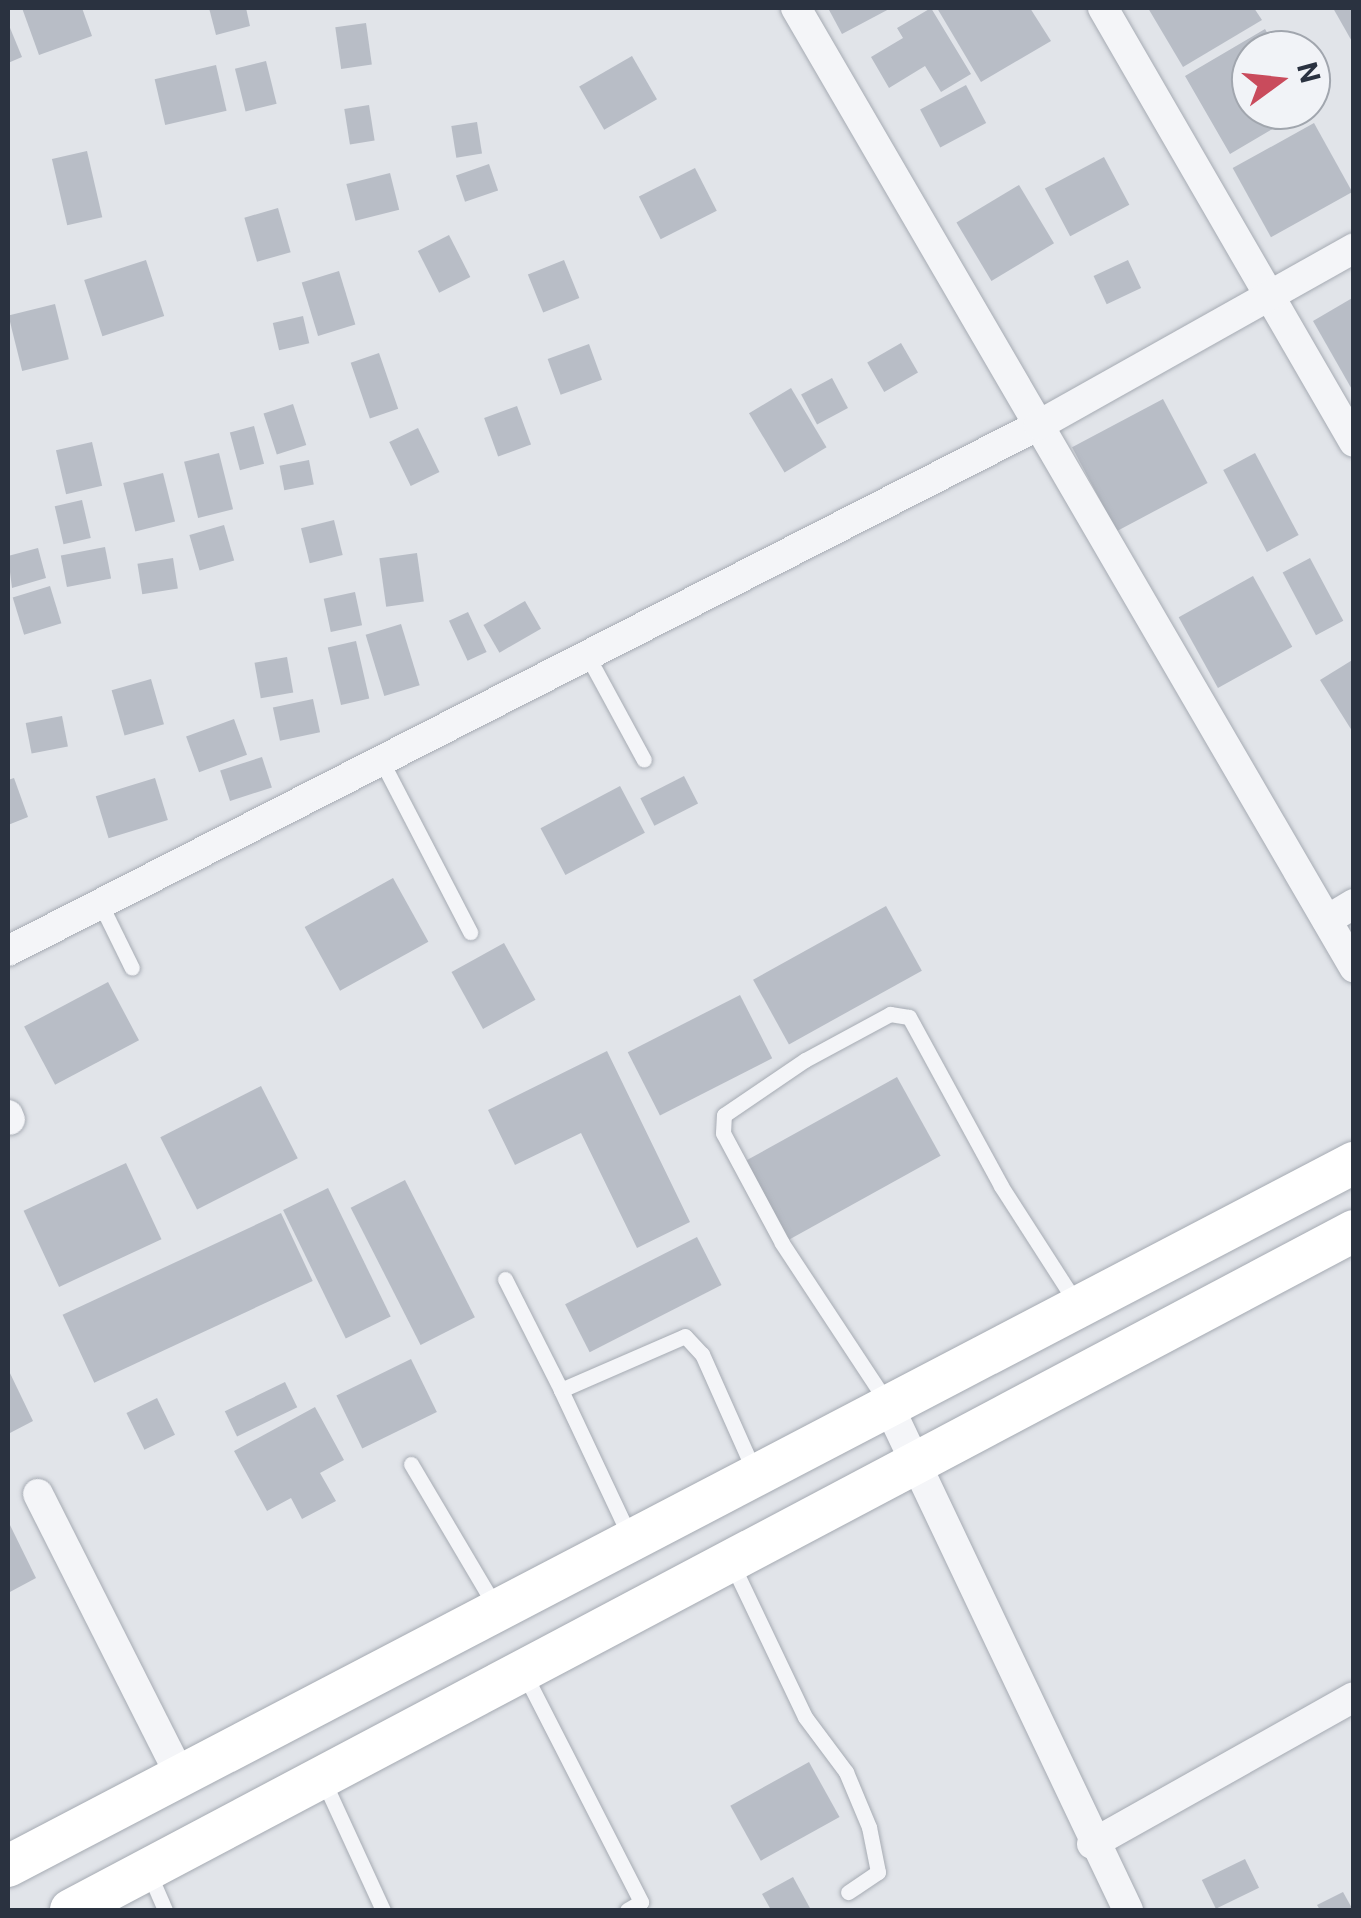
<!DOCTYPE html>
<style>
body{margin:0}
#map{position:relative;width:1361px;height:1918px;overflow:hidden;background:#e1e4e9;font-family:Roboto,sans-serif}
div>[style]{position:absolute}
.building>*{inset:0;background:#b8bdc6;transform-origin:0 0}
.roads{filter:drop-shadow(0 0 2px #a6abb3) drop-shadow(0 0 2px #a6abb3)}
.lane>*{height:15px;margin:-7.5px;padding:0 7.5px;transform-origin:7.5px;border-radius:7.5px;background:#f4f5f8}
.street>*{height:30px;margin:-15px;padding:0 15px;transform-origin:15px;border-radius:15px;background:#f4f5f8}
.secondary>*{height:42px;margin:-21px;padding:0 21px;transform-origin:21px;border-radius:21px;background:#fff}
span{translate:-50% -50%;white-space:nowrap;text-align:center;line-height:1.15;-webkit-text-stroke:8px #f1f3f7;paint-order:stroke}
.frame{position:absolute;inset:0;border:10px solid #2a3240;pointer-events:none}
.north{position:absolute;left:1231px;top:30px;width:100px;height:100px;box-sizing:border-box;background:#f1f3f7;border:2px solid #a1a6ae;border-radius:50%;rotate:75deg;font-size:28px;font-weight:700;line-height:40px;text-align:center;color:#2a3240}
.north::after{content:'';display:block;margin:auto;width:35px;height:45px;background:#c94b5c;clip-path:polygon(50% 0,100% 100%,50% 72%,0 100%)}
</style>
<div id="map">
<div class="building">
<div style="clip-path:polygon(22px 8px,82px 8px,92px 36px,39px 55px)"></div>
<div style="clip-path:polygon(209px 8px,246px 8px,250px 26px,216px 35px)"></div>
<div style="clip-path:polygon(828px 8px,891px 8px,842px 34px)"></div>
<div style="clip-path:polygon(931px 8px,971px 74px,941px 92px,925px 66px,889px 88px,871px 57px,903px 38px,897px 28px)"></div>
<div style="clip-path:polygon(937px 8px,1030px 8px,1051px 41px,981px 82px)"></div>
<div style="clip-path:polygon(1148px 8px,1254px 8px,1262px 20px,1183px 67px)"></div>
<div style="clip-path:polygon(1333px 8px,1354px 8px,1354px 45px)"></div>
<div style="clip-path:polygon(8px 23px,22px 57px,8px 63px)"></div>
<div style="left:366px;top:23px;width:42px;height:31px;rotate:82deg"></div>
<div style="clip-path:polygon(1265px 29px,1277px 50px,1251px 50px,1251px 110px,1305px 110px,1230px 154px,1185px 76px)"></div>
<div style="left:632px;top:56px;width:50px;height:61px;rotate:60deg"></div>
<div style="left:266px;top:61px;width:44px;height:32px;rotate:76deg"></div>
<div style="left:216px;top:65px;width:47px;height:63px;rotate:77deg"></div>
<div style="left:966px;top:85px;width:43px;height:52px;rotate:62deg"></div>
<div style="left:369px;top:105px;width:36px;height:25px;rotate:81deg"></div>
<div style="left:477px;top:122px;width:32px;height:26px;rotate:81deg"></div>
<div style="left:1314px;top:123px;width:79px;height:93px;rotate:61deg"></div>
<div style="left:87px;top:151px;width:68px;height:36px;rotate:77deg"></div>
<div style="left:1104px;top:157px;width:54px;height:67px;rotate:62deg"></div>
<div style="left:489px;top:164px;width:28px;height:35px;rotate:71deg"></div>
<div style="left:695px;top:168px;width:48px;height:63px;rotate:63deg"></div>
<div style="left:390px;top:173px;width:38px;height:45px;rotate:76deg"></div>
<div style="left:1019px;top:185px;width:68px;height:73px;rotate:59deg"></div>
<div style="left:278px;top:208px;width:46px;height:35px;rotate:74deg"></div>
<div style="left:449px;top:235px;width:47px;height:35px;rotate:63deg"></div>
<div style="left:146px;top:260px;width:59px;height:65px;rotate:72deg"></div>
<div style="left:564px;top:260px;width:41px;height:39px;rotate:68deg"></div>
<div style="left:1128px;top:260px;width:31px;height:38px;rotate:65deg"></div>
<div style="left:339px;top:271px;width:56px;height:39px;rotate:73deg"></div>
<div style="clip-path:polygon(1354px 297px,1354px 393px,1313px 321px)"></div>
<div style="left:55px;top:304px;width:57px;height:48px;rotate:76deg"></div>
<div style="left:303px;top:316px;width:28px;height:31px;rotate:77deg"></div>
<div style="left:901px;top:343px;width:34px;height:39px;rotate:60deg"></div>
<div style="left:589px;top:344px;width:38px;height:44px;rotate:70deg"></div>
<div style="left:379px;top:353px;width:59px;height:30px;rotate:71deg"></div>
<div style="left:832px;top:378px;width:34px;height:35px;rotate:62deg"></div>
<div style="left:791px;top:388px;width:69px;height:49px;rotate:59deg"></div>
<div style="left:1163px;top:399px;width:95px;height:103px;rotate:62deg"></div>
<div style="left:293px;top:404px;width:43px;height:31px;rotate:72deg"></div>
<div style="left:517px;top:406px;width:41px;height:35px;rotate:70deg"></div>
<div style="left:254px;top:426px;width:39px;height:25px;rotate:75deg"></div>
<div style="left:418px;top:428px;width:49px;height:32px;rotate:64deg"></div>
<div style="left:92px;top:442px;width:45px;height:37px;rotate:77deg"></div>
<div style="left:219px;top:453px;width:58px;height:36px;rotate:76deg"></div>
<div style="left:1255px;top:453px;width:93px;height:36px;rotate:62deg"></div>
<div style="left:309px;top:460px;width:25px;height:30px;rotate:79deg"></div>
<div style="left:163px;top:473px;width:50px;height:41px;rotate:76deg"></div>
<div style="left:82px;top:500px;width:39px;height:28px;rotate:77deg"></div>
<div style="left:334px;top:520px;width:36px;height:34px;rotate:76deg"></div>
<div style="left:224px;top:525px;width:37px;height:36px;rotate:74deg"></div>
<div style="left:105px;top:547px;width:32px;height:45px;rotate:79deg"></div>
<div style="clip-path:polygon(38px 548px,46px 578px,12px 588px,8px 556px)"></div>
<div style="left:417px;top:553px;width:49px;height:38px;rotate:82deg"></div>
<div style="left:173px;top:558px;width:31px;height:36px;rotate:81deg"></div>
<div style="left:1310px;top:558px;width:71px;height:31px;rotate:62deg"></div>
<div style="left:1253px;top:576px;width:81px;height:85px;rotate:61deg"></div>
<div style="left:50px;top:586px;width:39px;height:39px;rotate:73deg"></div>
<div style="left:355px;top:592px;width:34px;height:32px;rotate:78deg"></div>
<div style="left:525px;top:601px;width:32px;height:48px;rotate:60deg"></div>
<div style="left:468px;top:612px;width:44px;height:21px;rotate:65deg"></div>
<div style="left:401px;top:624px;width:64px;height:37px;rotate:73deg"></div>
<div style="left:356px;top:641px;width:59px;height:29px;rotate:77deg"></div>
<div style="left:287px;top:657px;width:36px;height:33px;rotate:80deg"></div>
<div style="clip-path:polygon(1354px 659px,1354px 734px,1320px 680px)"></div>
<div style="left:151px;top:679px;width:47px;height:41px;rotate:74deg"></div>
<div style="left:313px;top:699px;width:34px;height:41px;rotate:78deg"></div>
<div style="left:62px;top:716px;width:31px;height:37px;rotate:79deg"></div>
<div style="left:234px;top:719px;width:38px;height:51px;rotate:70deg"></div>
<div style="left:262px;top:757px;width:32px;height:44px;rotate:72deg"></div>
<div style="left:684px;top:776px;width:31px;height:49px;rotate:63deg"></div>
<div style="clip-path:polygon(14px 778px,28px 817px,8px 825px,8px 780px)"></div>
<div style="left:155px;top:778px;width:44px;height:62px;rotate:73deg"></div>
<div style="left:620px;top:786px;width:53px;height:90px;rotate:62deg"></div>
<div style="left:393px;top:878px;width:73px;height:101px;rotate:61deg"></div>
<div style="left:886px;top:906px;width:74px;height:152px;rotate:61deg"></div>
<div style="left:504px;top:943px;width:65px;height:60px;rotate:61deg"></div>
<div style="left:108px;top:982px;width:66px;height:95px;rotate:62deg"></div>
<div style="left:740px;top:995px;width:71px;height:126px;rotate:63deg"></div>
<div style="clip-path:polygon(607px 1051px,690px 1222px,637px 1248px,581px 1133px,515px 1165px,488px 1110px)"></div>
<div style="left:897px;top:1077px;width:90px;height:173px;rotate:61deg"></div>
<div style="left:261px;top:1086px;width:81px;height:113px;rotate:63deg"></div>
<div style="left:126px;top:1163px;width:84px;height:113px;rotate:65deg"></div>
<div style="left:405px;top:1180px;width:154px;height:61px;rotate:63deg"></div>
<div style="left:328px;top:1188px;width:143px;height:50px;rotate:64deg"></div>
<div style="left:281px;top:1213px;width:75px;height:241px;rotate:65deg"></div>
<div style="left:697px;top:1237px;width:54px;height:148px;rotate:63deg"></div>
<div style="left:411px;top:1359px;width:59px;height:83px;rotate:64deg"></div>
<div style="clip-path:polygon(8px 1369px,33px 1421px,8px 1434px)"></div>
<div style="left:285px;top:1382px;width:28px;height:67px;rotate:64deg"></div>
<div style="left:157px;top:1398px;width:41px;height:34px;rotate:64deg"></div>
<div style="clip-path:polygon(315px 1407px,344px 1460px,320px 1473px,336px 1501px,302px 1519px,291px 1498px,267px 1511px,234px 1451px)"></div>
<div style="clip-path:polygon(8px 1521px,36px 1578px,8px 1593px)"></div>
<div style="left:809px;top:1762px;width:63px;height:90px;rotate:61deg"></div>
<div style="left:1245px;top:1859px;width:32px;height:48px;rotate:64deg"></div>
<div style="clip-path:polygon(793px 1877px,811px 1910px,771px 1910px,762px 1894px)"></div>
<div style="clip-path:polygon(1343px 1892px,1353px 1910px,1320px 1910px,1317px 1905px)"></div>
</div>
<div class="roads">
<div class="lane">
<div style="left:587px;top:655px;width:119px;rotate:61.5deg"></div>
<div style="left:381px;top:760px;width:194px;rotate:62.6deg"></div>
<div style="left:100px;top:903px;width:72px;rotate:63.8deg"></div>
<div style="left:505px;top:1279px;width:124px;rotate:63.2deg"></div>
<div style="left:888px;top:1404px;width:193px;rotate:-123.4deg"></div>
<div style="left:782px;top:1243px;width:125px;rotate:-118.2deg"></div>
<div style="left:723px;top:1133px;width:18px;rotate:-87deg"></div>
<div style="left:724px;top:1115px;width:98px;rotate:-34.2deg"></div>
<div style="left:805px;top:1060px;width:97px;rotate:-28.4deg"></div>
<div style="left:890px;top:1014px;width:19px;rotate:9deg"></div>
<div style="left:909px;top:1017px;width:192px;rotate:61.4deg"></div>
<div style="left:1001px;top:1186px;width:139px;rotate:57.3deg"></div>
<div style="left:411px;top:1464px;width:165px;rotate:59.4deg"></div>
<div style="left:631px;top:1539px;width:165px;rotate:-115.2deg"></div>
<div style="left:561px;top:1390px;width:135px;rotate:-23.5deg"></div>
<div style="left:685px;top:1336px;width:25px;rotate:47deg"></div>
<div style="left:702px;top:1354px;width:128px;rotate:66deg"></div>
<div style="left:733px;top:1566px;width:167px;rotate:64.5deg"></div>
<div style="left:805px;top:1717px;width:69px;rotate:53.3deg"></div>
<div style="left:846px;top:1772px;width:60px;rotate:67.3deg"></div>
<div style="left:869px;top:1827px;width:46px;rotate:78.7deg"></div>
<div style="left:878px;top:1872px;width:36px;rotate:146deg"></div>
<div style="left:525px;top:1675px;width:255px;rotate:62.9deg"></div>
<div style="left:641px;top:1902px;width:16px;rotate:150deg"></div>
<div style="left:324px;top:1782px;width:141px;rotate:65.3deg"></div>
<div style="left:149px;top:1873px;width:40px;rotate:66.6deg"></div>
</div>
<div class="street">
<div style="left:796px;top:8px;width:1110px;rotate:59.81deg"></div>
<div style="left:1103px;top:8px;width:501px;rotate:59.96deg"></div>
<div style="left:1327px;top:920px;width:31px;rotate:-31deg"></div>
<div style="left:8px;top:951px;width:1157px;rotate:-27.03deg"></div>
<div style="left:1039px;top:425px;width:361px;rotate:-29.3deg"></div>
<div style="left:8px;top:1115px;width:5px;rotate:68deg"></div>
<div style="left:888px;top:1405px;width:559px;rotate:64.58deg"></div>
<div style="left:38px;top:1494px;width:315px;rotate:63.2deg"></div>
<div style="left:1092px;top:1844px;width:300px;rotate:-29.3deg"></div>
</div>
<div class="secondary">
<div style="left:8px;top:1866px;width:1519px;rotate:-27.58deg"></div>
<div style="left:71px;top:1910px;width:1452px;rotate:-27.89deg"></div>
</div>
</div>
<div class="frame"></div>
<div class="north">N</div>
</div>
